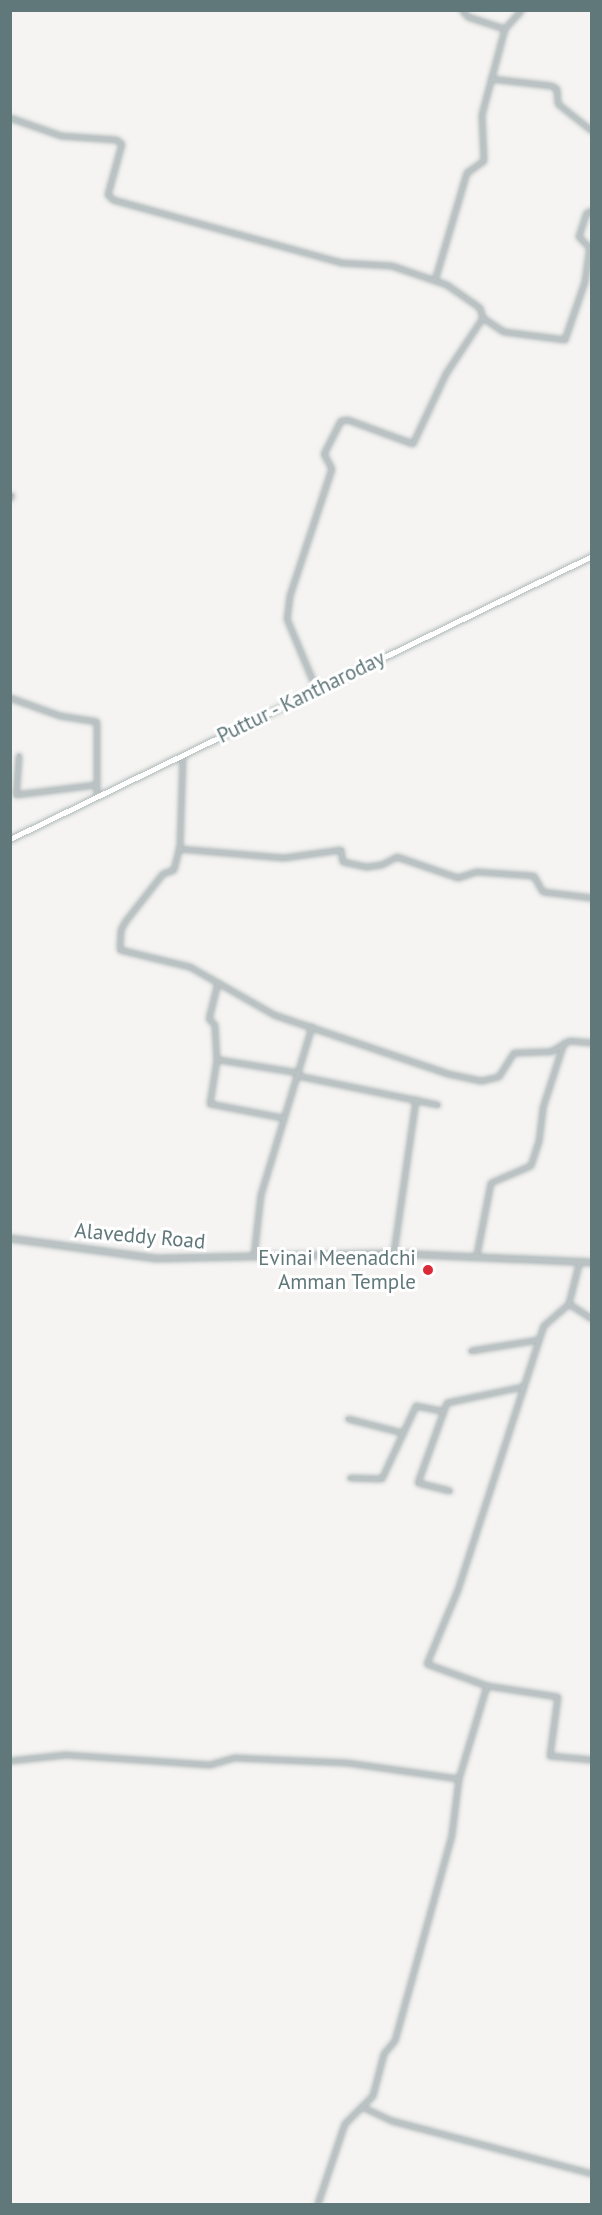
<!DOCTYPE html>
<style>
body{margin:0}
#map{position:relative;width:602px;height:2215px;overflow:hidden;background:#f5f4f2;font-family:"PT Sans",sans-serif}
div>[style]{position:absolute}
.roads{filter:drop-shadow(0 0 2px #aeb7b8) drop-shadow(0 0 2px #aeb7b8)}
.minor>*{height:4px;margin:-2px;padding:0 2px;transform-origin:2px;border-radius:2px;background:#bbc2c3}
.tertiary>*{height:4.5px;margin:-2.25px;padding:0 2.25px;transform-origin:2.25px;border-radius:2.25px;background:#bbc2c3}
.secondary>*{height:5px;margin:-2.5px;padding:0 2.5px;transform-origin:2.5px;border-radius:2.5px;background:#fff}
.dots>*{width:16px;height:16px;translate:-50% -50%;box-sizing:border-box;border:3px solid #fff;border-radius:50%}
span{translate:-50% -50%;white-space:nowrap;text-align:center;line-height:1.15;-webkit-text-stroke:6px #fff;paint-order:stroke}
.street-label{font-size:21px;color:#61787b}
.poi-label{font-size:21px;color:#61787b}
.right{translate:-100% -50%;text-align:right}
.frame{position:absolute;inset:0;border:12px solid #61787b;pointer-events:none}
</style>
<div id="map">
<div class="roads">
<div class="minor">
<div style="left:462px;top:10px;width:9px;rotate:49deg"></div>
<div style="left:468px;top:17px;width:39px;rotate:18deg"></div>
<div style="left:491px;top:79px;width:61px;rotate:6.5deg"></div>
<div style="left:552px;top:86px;width:6px;rotate:31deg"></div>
<div style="left:557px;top:89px;width:15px;rotate:86deg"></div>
<div style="left:558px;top:104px;width:43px;rotate:38.5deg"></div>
<div style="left:10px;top:118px;width:54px;rotate:19.4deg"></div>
<div style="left:61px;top:136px;width:56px;rotate:4.1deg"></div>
<div style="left:117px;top:140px;width:6px;rotate:39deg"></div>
<div style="left:122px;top:144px;width:53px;rotate:105.4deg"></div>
<div style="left:108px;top:195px;width:7px;rotate:45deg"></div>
<div style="left:113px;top:200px;width:237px;rotate:15.4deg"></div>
<div style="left:341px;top:263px;width:51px;rotate:3.4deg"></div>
<div style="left:392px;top:266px;width:58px;rotate:19.1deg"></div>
<div style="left:447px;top:285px;width:40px;rotate:34.9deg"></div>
<div style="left:480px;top:308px;width:10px;rotate:73deg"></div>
<div style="left:483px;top:318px;width:67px;rotate:123.5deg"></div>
<div style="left:446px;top:374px;width:77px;rotate:115.2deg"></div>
<div style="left:413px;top:444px;width:69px;rotate:-159.7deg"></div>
<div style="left:348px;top:420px;width:7px;rotate:172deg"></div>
<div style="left:341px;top:421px;width:37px;rotate:117deg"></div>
<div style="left:324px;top:454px;width:17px;rotate:62deg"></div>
<div style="left:332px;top:469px;width:134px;rotate:108.3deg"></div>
<div style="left:290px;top:596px;width:23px;rotate:97deg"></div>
<div style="left:287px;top:619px;width:75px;rotate:67.2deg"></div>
<div style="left:435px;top:281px;width:113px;rotate:-73.5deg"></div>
<div style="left:467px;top:173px;width:21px;rotate:-35deg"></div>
<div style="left:484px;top:161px;width:46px;rotate:-92.5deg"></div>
<div style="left:482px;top:115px;width:89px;rotate:-75deg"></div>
<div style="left:505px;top:29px;width:25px;rotate:-48deg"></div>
<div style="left:483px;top:318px;width:25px;rotate:34deg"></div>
<div style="left:504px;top:332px;width:62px;rotate:7.5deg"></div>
<div style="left:565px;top:340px;width:61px;rotate:-71deg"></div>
<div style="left:585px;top:282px;width:34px;rotate:-82deg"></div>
<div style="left:590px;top:248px;width:16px;rotate:-135deg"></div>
<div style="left:579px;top:237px;width:25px;rotate:-72deg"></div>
<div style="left:587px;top:213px;width:5px;rotate:-22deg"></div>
<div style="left:10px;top:499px;width:4px;rotate:-63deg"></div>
<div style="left:10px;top:698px;width:53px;rotate:19.8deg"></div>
<div style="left:60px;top:716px;width:37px;rotate:9deg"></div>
<div style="left:97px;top:722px;width:75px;rotate:90deg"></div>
<div style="left:19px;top:756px;width:39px;rotate:94deg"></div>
<div style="left:16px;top:795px;width:81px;rotate:-7.1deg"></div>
<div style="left:183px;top:756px;width:90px;rotate:91.9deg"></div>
<div style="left:180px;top:846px;width:25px;rotate:104deg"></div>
<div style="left:174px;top:870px;width:12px;rotate:160deg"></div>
<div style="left:163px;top:874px;width:60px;rotate:128.2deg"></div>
<div style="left:126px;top:921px;width:10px;rotate:119deg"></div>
<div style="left:121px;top:930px;width:20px;rotate:93deg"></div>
<div style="left:120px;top:950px;width:72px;rotate:13.7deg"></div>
<div style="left:190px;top:967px;width:97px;rotate:29.7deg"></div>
<div style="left:274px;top:1015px;width:184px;rotate:18.7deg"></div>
<div style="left:448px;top:1074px;width:35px;rotate:12deg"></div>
<div style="left:482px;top:1081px;width:17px;rotate:-13deg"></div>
<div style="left:499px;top:1077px;width:28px;rotate:-58deg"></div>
<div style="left:514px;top:1053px;width:37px;rotate:-2deg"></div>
<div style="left:551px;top:1052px;width:21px;rotate:-31deg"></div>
<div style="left:569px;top:1041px;width:23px;rotate:5deg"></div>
<div style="left:179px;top:849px;width:105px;rotate:4.9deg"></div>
<div style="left:284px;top:858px;width:58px;rotate:-8deg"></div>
<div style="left:341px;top:850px;width:12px;rotate:81deg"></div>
<div style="left:343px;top:862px;width:25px;rotate:12deg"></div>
<div style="left:367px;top:867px;width:15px;rotate:-8deg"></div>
<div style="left:382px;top:865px;width:17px;rotate:-28deg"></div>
<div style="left:397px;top:857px;width:65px;rotate:19deg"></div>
<div style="left:458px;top:878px;width:20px;rotate:-18deg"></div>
<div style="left:477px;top:872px;width:57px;rotate:4deg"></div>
<div style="left:534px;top:876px;width:18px;rotate:61deg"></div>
<div style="left:543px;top:892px;width:49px;rotate:7deg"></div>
<div style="left:218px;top:983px;width:37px;rotate:104deg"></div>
<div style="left:209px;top:1019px;width:8px;rotate:45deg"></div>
<div style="left:215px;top:1025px;width:35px;rotate:87deg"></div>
<div style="left:217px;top:1060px;width:45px;rotate:99deg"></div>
<div style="left:210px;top:1104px;width:74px;rotate:10.9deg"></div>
<div style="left:219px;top:1060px;width:81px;rotate:9.2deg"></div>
<div style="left:298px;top:1076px;width:143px;rotate:11.7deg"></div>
<div style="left:394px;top:1253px;width:155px;rotate:-81.8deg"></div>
<div style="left:477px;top:1255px;width:73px;rotate:-79deg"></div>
<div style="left:491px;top:1183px;width:43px;rotate:-23deg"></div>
<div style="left:531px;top:1166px;width:25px;rotate:-72deg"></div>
<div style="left:539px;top:1142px;width:34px;rotate:-83deg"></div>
<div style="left:543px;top:1108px;width:68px;rotate:-72.1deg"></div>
<div style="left:254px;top:1257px;width:62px;rotate:-83.6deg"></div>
<div style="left:261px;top:1195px;width:176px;rotate:-73.1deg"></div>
<div style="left:569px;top:1304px;width:27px;rotate:33deg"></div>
<div style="left:471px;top:1351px;width:69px;rotate:-9.2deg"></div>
<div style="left:348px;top:1419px;width:57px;rotate:14.3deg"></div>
<div style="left:350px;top:1478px;width:32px;rotate:2deg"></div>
<div style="left:382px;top:1479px;width:81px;rotate:-65deg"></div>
<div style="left:416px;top:1406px;width:26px;rotate:11deg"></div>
<div style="left:450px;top:1491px;width:33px;rotate:-166deg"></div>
<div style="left:418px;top:1483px;width:85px;rotate:-70.1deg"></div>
<div style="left:447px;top:1403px;width:78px;rotate:-11.9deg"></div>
<div style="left:487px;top:1686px;width:72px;rotate:8.8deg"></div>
<div style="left:558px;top:1697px;width:60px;rotate:97.7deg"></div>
<div style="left:550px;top:1756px;width:42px;rotate:5.4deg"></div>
<div style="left:10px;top:1761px;width:56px;rotate:-6.1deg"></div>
<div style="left:66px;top:1755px;width:144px;rotate:4deg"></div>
<div style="left:210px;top:1765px;width:26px;rotate:-16deg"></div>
<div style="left:235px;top:1758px;width:112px;rotate:2.6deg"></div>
<div style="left:347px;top:1763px;width:113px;rotate:8.1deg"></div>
<div style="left:362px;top:2107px;width:33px;rotate:25deg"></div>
<div style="left:392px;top:2121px;width:207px;rotate:14.8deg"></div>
<div style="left:318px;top:2204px;width:84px;rotate:-71.4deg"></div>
<div style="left:345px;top:2124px;width:40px;rotate:-45deg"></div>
<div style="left:373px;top:2096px;width:43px;rotate:-75.3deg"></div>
<div style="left:384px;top:2054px;width:17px;rotate:-50deg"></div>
<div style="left:395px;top:2041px;width:214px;rotate:-74.5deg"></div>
<div style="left:452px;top:1835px;width:56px;rotate:-82.9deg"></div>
<div style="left:459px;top:1779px;width:97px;rotate:-73.2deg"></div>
<div style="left:487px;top:1686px;width:64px;rotate:-159.9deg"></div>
<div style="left:427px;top:1664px;width:80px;rotate:-67.3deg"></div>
<div style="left:458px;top:1590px;width:278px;rotate:-72deg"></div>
<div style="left:544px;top:1326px;width:33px;rotate:-41deg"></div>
<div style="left:569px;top:1304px;width:44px;rotate:-75.7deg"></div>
</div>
<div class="tertiary">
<div style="left:10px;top:1238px;width:147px;rotate:7.8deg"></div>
<div style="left:156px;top:1258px;width:238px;rotate:-1.2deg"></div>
<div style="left:394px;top:1253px;width:198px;rotate:2.6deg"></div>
</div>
<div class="secondary">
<div style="left:10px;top:839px;width:647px;rotate:-25.93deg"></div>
</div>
</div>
<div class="dots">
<div style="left:428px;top:1270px;background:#db2b38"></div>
</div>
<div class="street-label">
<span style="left:301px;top:697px;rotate:-26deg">Puttur - Kantharoday</span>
<span style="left:140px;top:1236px;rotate:5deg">Alaveddy Road</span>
</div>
<div class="poi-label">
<span class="right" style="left:416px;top:1270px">Evinai Meenadchi<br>Amman Temple</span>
</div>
<div class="frame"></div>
</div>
